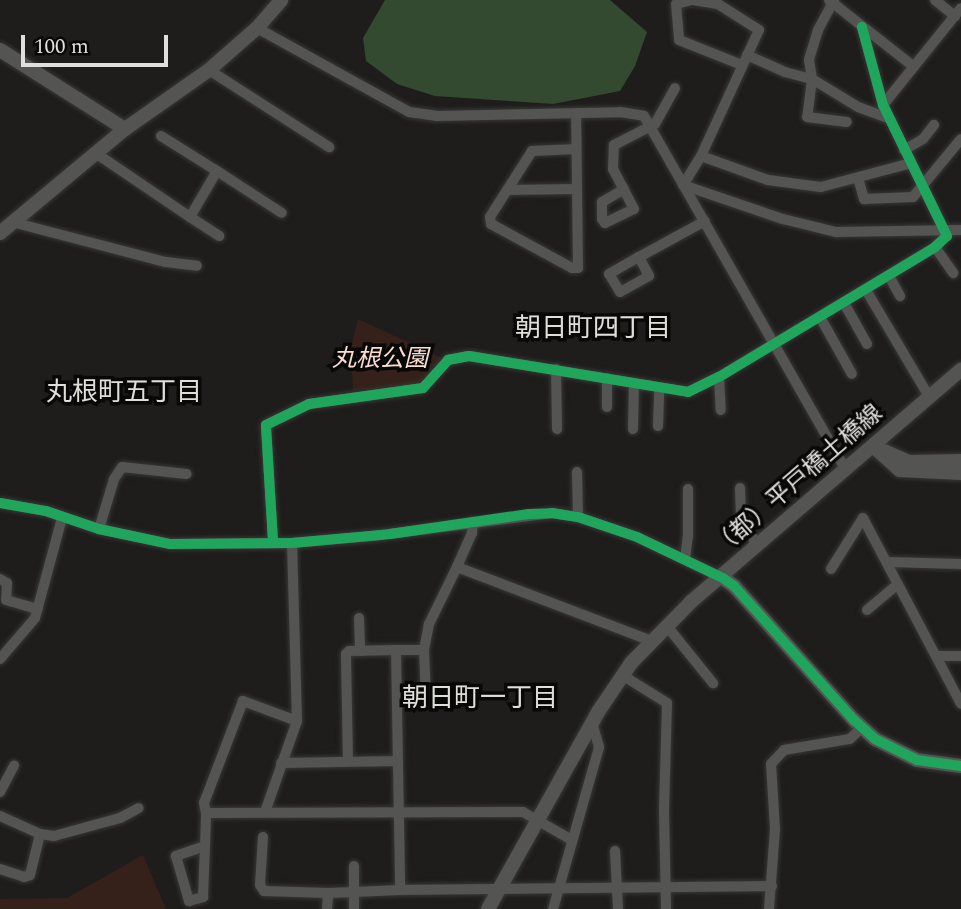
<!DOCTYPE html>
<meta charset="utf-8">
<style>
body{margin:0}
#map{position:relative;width:961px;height:909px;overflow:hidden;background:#1e1d1b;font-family:Spectral,"Noto Sans JP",serif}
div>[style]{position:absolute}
.green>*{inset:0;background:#35211a}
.water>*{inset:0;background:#344a30}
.roads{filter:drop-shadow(0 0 2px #383837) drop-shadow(0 0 2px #383837)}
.minor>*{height:10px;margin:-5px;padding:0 5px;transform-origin:5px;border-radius:5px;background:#545453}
.tertiary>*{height:14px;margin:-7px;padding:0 7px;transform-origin:7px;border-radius:7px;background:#545453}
.cycleway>*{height:10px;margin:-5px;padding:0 5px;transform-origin:5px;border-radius:5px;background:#20a55d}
span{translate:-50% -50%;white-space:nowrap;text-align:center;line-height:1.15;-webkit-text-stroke:7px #080806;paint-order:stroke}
.park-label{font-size:24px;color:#f9dcd2;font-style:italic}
.street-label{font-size:24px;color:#e0dfdc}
.neighbourhood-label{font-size:26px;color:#e0ded9}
.scale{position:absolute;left:21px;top:35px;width:147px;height:32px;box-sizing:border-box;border:4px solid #e0dfdc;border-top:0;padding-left:9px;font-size:21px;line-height:24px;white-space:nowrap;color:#e0dfdc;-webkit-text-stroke:5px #080806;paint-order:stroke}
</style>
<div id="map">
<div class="green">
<div style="clip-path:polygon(358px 319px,442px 358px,422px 383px,353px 391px,351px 347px)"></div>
<div style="clip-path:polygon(143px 855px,166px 909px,0 909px,0 899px,67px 898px)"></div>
</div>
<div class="water">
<div style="clip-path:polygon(385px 0,610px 0,647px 32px,635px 66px,620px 91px,553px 104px,435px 96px,397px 84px,366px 61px,363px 38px)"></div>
</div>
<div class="roads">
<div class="minor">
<div style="left:692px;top:0;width:16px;rotate:166deg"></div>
<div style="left:676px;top:4px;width:36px;rotate:85deg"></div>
<div style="left:679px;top:40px;width:68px;rotate:21.6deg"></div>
<div style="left:829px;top:0;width:108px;rotate:38.2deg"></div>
<div style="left:834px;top:0;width:34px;rotate:118deg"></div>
<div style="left:818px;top:30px;width:31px;rotate:107deg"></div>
<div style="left:809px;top:60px;width:19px;rotate:81deg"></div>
<div style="left:812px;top:79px;width:54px;rotate:31.3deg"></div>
<div style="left:858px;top:107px;width:32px;rotate:20deg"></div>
<div style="left:935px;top:0;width:26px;rotate:39deg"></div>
<div style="left:257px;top:28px;width:174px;rotate:28.9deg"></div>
<div style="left:409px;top:112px;width:27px;rotate:8deg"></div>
<div style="left:436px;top:116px;width:184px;rotate:-1.2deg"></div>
<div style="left:620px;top:112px;width:24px;rotate:9deg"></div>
<div style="left:644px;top:116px;width:408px;rotate:60.3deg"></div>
<div style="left:747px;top:55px;width:42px;rotate:24.1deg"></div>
<div style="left:785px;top:72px;width:28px;rotate:15deg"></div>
<div style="left:812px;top:79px;width:38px;rotate:97deg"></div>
<div style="left:807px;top:117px;width:40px;rotate:7.1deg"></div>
<div style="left:209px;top:70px;width:143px;rotate:32.7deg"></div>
<div style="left:883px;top:105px;width:124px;rotate:-51.2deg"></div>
<div style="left:161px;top:136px;width:66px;rotate:32deg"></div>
<div style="left:576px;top:149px;width:44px;rotate:177.4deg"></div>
<div style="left:532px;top:151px;width:78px;rotate:122.5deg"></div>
<div style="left:490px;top:217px;width:7px;rotate:82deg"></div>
<div style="left:491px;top:224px;width:92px;rotate:28.5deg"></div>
<div style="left:572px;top:268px;width:6px"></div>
<div style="left:578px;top:268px;width:155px;rotate:-90.7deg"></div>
<div style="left:904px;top:150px;width:22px;rotate:-30deg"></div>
<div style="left:923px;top:139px;width:18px;rotate:-52deg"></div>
<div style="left:97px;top:154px;width:112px;rotate:34.1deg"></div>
<div style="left:190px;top:217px;width:53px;rotate:-59.6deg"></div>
<div style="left:217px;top:171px;width:77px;rotate:32.9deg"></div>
<div style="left:701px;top:156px;width:71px;rotate:19.7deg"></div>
<div style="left:768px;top:180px;width:53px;rotate:7.5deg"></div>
<div style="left:821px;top:187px;width:93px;rotate:-14.9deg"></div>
<div style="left:858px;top:178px;width:22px;rotate:74deg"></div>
<div style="left:864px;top:199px;width:49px;rotate:-2.3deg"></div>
<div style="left:913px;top:197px;width:75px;rotate:-50.4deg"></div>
<div style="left:683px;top:185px;width:106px;rotate:18.8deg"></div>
<div style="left:783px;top:219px;width:55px;rotate:13.8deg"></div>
<div style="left:836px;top:232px;width:125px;rotate:-0.9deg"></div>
<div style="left:683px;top:185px;width:34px;rotate:-58deg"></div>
<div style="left:701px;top:156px;width:139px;rotate:-65.3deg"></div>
<div style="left:759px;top:30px;width:49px;rotate:-147.6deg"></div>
<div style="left:718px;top:4px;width:24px;rotate:-171deg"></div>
<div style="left:624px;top:189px;width:26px;rotate:149deg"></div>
<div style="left:602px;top:202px;width:17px;rotate:90deg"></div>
<div style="left:602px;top:219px;width:5px;rotate:53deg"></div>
<div style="left:605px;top:223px;width:32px;rotate:-26deg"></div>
<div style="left:634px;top:209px;width:45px;rotate:-117.7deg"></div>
<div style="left:613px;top:169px;width:24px;rotate:-88deg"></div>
<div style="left:614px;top:145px;width:46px;rotate:-27.1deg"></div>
<div style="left:655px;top:124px;width:41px;rotate:-60.9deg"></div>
<div style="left:507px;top:190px;width:69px;rotate:-0.8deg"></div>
<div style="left:190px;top:217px;width:35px;rotate:33deg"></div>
<div style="left:12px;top:222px;width:159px;rotate:14.6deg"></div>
<div style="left:166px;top:262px;width:31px;rotate:7deg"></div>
<div style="left:935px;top:247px;width:32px;rotate:55deg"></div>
<div style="left:639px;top:257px;width:21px;rotate:62deg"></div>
<div style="left:649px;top:276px;width:33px;rotate:151deg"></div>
<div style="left:620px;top:292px;width:21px;rotate:-121deg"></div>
<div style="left:609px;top:274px;width:34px;rotate:-30deg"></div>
<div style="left:639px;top:257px;width:75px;rotate:-28.6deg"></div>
<div style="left:889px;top:276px;width:23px;rotate:61deg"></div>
<div style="left:866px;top:290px;width:122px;rotate:59.4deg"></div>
<div style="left:844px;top:303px;width:47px;rotate:60.7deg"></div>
<div style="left:820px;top:317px;width:65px;rotate:60.7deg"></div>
<div style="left:556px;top:369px;width:60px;rotate:89deg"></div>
<div style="left:719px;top:377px;width:33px;rotate:87deg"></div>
<div style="left:607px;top:407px;width:29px;rotate:-90deg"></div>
<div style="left:658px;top:426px;width:38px;rotate:-88deg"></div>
<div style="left:633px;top:429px;width:46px;rotate:-88.8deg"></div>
<div style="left:577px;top:472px;width:45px;rotate:88.7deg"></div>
<div style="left:740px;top:488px;width:31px;rotate:88deg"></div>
<div style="left:741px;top:519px;width:31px;rotate:58deg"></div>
<div style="left:0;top:503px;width:47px;rotate:9.9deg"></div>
<div style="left:46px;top:511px;width:56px;rotate:18.8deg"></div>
<div style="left:99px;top:529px;width:73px;rotate:11.9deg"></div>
<div style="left:170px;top:544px;width:122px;rotate:-0.5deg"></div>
<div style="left:292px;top:543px;width:81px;rotate:-4.9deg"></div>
<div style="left:373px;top:536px;width:180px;rotate:-7.3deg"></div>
<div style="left:552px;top:513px;width:26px;rotate:9deg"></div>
<div style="left:578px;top:517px;width:62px;rotate:18.7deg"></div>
<div style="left:637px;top:537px;width:95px;rotate:25.5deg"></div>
<div style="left:473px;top:522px;width:11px;rotate:95deg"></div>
<div style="left:472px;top:533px;width:37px;rotate:114deg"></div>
<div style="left:457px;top:567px;width:64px;rotate:116.2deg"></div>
<div style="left:429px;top:624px;width:26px;rotate:101deg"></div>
<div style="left:424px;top:650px;width:28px;rotate:180deg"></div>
<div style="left:396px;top:650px;width:240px;rotate:89deg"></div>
<div style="left:400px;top:890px;width:372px;rotate:-0.6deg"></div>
<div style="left:99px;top:529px;width:52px;rotate:-73.3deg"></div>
<div style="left:114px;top:479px;width:14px;rotate:-56deg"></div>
<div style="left:122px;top:467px;width:65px;rotate:6.1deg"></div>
<div style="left:273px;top:541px;width:116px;rotate:-93.5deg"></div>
<div style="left:266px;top:425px;width:48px;rotate:-26deg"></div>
<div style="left:309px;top:404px;width:115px;rotate:-8deg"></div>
<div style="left:423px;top:388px;width:38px;rotate:-48deg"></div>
<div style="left:448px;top:360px;width:21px;rotate:-11deg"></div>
<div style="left:469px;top:356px;width:222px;rotate:9.3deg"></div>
<div style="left:688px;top:392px;width:34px;rotate:-26deg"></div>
<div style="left:719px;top:377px;width:252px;rotate:-31deg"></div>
<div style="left:935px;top:247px;width:16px;rotate:-43deg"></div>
<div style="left:947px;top:236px;width:146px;rotate:-116deg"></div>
<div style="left:883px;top:105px;width:81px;rotate:-105.1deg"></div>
<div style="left:685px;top:559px;width:23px;rotate:-83deg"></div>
<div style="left:688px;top:536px;width:47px;rotate:-90deg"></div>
<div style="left:887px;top:562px;width:74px;rotate:1.5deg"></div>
<div style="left:457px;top:567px;width:209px;rotate:20.8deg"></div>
<div style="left:831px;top:569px;width:60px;rotate:-57.9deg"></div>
<div style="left:863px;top:518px;width:210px;rotate:62.2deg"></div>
<div style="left:0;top:579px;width:8px;rotate:30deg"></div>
<div style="left:7px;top:583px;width:17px;rotate:93deg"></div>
<div style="left:6px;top:600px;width:33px;rotate:16deg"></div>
<div style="left:867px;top:610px;width:40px;rotate:-40deg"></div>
<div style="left:359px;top:618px;width:33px;rotate:88deg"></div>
<div style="left:666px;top:625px;width:75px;rotate:51deg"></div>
<div style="left:424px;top:650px;width:48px;rotate:87.6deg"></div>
<div style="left:936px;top:656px;width:25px"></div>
<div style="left:0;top:659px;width:54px;rotate:-49.5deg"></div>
<div style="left:35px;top:618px;width:104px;rotate:-74.9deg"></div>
<div style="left:622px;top:675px;width:53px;rotate:31.9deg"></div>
<div style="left:667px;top:703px;width:108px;rotate:91.6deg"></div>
<div style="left:664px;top:811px;width:98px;rotate:88.8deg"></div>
<div style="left:297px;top:721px;width:58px;rotate:-159.7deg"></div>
<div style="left:243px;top:701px;width:109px;rotate:110.9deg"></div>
<div style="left:204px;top:803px;width:10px;rotate:79deg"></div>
<div style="left:206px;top:813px;width:317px;rotate:-0.2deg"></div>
<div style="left:523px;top:812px;width:54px;rotate:29.9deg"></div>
<div style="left:348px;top:761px;width:107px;rotate:-91.1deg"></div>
<div style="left:346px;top:654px;width:4px;rotate:-45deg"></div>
<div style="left:349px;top:651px;width:47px;rotate:-1.2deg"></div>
<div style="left:281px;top:763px;width:117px;rotate:-1deg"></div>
<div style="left:0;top:792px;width:30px;rotate:-62deg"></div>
<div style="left:265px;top:812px;width:96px;rotate:-70.6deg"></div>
<div style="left:297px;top:721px;width:178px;rotate:-91.6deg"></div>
<div style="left:0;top:816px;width:44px;rotate:24.2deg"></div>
<div style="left:40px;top:834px;width:14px;rotate:8deg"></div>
<div style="left:54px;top:836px;width:68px;rotate:-15.3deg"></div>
<div style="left:120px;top:818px;width:21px;rotate:-28deg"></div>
<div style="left:263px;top:837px;width:48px;rotate:93.6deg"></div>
<div style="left:260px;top:885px;width:7px;rotate:56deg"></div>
<div style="left:264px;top:891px;width:64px;rotate:1.8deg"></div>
<div style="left:205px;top:846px;width:31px;rotate:161deg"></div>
<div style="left:176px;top:856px;width:47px;rotate:73.9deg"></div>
<div style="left:189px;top:901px;width:15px;rotate:-16deg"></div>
<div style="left:203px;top:897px;width:51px;rotate:-87.8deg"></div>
<div style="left:205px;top:846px;width:33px;rotate:-88deg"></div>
<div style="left:615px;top:851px;width:58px;rotate:87deg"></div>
<div style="left:0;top:869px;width:25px;rotate:18deg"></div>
<div style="left:24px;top:877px;width:6px;rotate:-18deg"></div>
<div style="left:30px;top:875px;width:42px;rotate:-76.3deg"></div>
<div style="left:327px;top:909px;width:16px;rotate:-86deg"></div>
<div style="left:328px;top:893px;width:26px;rotate:-2deg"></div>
<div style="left:354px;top:892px;width:26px;rotate:-90deg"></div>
<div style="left:354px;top:909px;width:17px;rotate:-90deg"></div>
<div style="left:354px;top:892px;width:46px;rotate:-2.5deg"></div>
<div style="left:553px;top:909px;width:168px;rotate:-74.1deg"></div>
<div style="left:599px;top:747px;width:25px;rotate:-106deg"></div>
<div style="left:769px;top:909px;width:80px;rotate:-85.7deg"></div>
<div style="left:775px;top:829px;width:65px;rotate:-93.5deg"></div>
<div style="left:771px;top:764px;width:19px;rotate:-47deg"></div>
<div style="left:784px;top:750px;width:67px;rotate:-9.5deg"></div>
<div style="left:850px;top:739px;width:16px;rotate:-45deg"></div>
</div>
<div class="tertiary">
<div style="left:0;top:50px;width:148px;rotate:32.3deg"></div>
<div style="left:0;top:233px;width:163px;rotate:-39.8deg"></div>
<div style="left:125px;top:129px;width:103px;rotate:-35.1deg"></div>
<div style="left:209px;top:70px;width:64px;rotate:-41.2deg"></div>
<div style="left:257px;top:28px;width:37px;rotate:-49deg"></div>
<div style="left:873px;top:446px;width:36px;rotate:42deg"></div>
<div style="left:900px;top:470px;width:61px;rotate:2.8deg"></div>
<div style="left:884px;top:451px;width:27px;rotate:24deg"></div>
<div style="left:909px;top:462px;width:52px;rotate:-1.1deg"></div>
<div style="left:723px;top:578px;width:14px;rotate:36deg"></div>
<div style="left:734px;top:586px;width:180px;rotate:48.2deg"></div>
<div style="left:854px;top:720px;width:28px;rotate:42deg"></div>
<div style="left:875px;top:739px;width:47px;rotate:26.6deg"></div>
<div style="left:917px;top:760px;width:44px;rotate:7.8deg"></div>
<div style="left:488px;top:909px;width:226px;rotate:-60.8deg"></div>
<div style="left:598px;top:712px;width:59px;rotate:-56deg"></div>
<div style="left:631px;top:663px;width:87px;rotate:-45.5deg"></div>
<div style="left:692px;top:601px;width:355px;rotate:-40.7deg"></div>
</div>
</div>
<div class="cycleway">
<div style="left:0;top:503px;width:47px;rotate:9.9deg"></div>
<div style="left:46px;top:511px;width:56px;rotate:18.8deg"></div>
<div style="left:99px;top:529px;width:73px;rotate:11.9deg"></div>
<div style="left:170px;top:544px;width:122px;rotate:-0.5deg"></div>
<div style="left:292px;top:543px;width:98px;rotate:-5.2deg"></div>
<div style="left:390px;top:534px;width:140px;rotate:-8.2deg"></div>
<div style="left:529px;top:514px;width:23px;rotate:-2deg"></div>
<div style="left:552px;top:513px;width:26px;rotate:9deg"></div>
<div style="left:578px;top:517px;width:62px;rotate:18.7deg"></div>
<div style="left:637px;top:537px;width:95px;rotate:25.5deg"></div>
<div style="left:723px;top:578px;width:14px;rotate:36deg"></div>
<div style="left:734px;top:586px;width:180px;rotate:48.2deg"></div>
<div style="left:854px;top:720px;width:28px;rotate:42deg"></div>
<div style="left:875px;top:739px;width:47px;rotate:26.6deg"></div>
<div style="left:917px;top:760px;width:44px;rotate:7.8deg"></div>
<div style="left:273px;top:541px;width:116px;rotate:-93.5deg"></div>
<div style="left:266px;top:425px;width:48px;rotate:-26deg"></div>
<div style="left:309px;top:404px;width:115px;rotate:-8deg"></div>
<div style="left:423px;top:388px;width:38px;rotate:-48deg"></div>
<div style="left:448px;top:360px;width:21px;rotate:-11deg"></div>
<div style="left:469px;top:356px;width:222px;rotate:9.3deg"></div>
<div style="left:688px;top:392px;width:34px;rotate:-26deg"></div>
<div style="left:719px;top:377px;width:252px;rotate:-31deg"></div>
<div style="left:935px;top:247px;width:16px;rotate:-43deg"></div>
<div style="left:947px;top:236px;width:146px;rotate:-116deg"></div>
<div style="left:883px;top:105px;width:81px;rotate:-105.1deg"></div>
</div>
<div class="park-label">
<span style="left:380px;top:360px">丸根公園</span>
</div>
<div class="street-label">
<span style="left:798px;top:481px;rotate:-41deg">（都）平戸橋土橋線</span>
</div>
<div class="neighbourhood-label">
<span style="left:593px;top:329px">朝日町四丁目</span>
<span style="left:124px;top:393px">丸根町五丁目</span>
<span style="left:480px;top:699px">朝日町一丁目</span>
</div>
<div class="scale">100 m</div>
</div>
